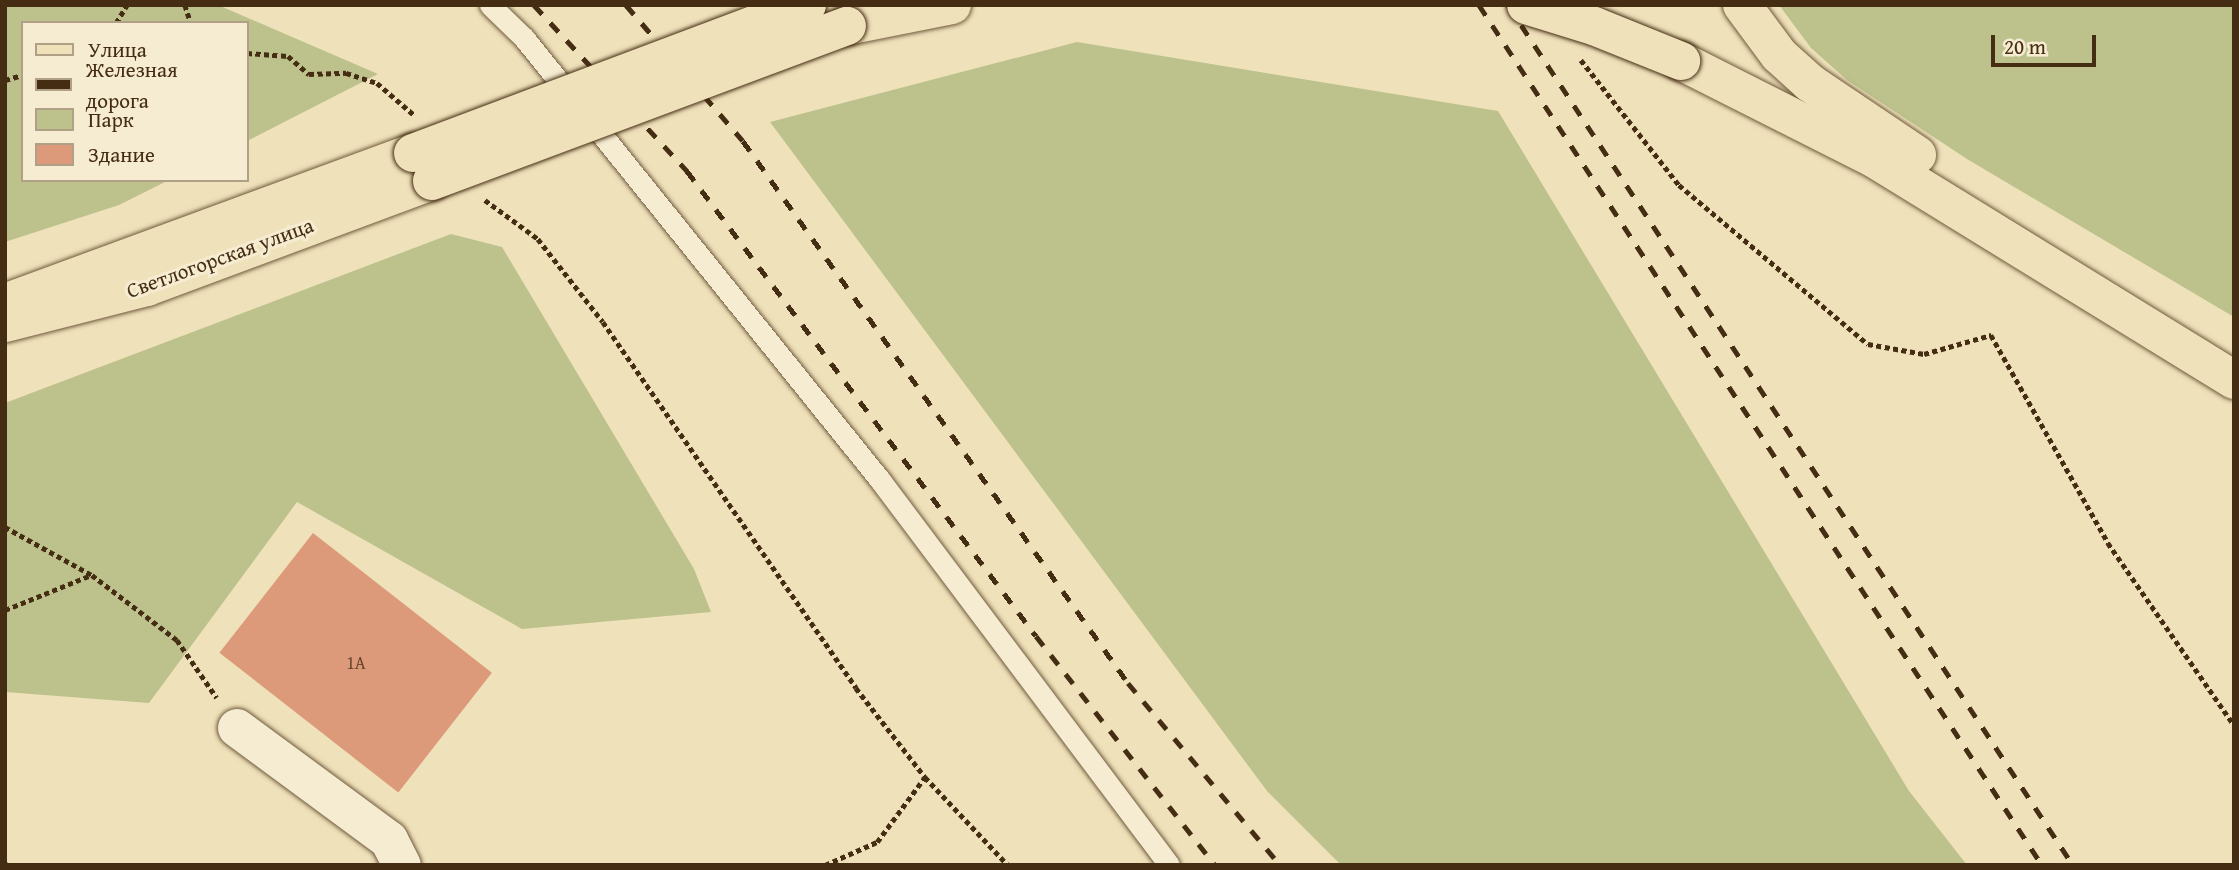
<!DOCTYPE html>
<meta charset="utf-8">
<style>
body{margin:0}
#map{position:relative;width:2239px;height:870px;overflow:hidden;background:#efe1ba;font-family:"Gentium Book Plus",serif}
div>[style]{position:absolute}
.green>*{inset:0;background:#bdc28d}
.building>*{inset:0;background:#dc9a7a;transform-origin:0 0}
.path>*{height:4.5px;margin-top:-2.25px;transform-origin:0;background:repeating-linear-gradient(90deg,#452d13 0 5px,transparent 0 8.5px)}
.roads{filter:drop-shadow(0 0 2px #705a3d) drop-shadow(0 0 2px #705a3d)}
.service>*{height:21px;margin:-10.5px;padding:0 10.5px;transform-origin:10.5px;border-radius:10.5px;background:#f5ecd2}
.minor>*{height:38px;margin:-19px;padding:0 19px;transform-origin:19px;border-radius:19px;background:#f5ecd2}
.primary>*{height:38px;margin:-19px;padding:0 19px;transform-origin:19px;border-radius:19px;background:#efe1ba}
.rail>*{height:5px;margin-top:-2.5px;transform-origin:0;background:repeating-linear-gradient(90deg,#452d13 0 12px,transparent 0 24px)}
.bridges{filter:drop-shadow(0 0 2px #452d13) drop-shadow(0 0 2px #452d13)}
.primary-bridge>*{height:38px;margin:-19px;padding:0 19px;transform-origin:19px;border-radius:19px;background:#efe1ba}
span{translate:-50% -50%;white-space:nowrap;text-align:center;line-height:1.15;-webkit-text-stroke:6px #f5ecd2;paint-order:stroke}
.number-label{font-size:18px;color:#6b482d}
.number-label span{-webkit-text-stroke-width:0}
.street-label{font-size:21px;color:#452d13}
.frame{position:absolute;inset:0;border:7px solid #452d13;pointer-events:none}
.legend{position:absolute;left:21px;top:21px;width:228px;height:161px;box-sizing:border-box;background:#f5ecd2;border:2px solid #afa086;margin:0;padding:9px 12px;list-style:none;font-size:21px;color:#452d13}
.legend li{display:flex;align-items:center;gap:14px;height:35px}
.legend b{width:35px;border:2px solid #afa086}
.scale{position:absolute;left:1991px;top:35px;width:105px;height:32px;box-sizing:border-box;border:4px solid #452d13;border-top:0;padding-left:9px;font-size:21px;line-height:24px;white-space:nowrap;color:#452d13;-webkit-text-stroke:5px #f5ecd2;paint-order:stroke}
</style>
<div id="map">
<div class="green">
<div style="clip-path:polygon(5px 5px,218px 5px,378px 74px,247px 141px,247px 23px,23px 23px,23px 180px,169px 180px,119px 205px,5px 242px)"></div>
<div style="clip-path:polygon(1779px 5px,2234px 5px,2234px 317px,1967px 159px,1847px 80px,1811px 48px)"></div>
<div style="clip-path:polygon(1077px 42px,1498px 111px,1909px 791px,1967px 865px,1341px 865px,1267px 791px,770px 122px)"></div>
<div style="clip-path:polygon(451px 234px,502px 247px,694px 569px,711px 612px,522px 629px,297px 502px,149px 703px,5px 692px,5px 403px)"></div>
</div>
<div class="building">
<div style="left:313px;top:533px;width:227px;height:152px;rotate:38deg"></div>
</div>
<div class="path">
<div style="left:185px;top:5px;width:19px;rotate:72deg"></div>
<div style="left:116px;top:23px;width:21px;rotate:-59deg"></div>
<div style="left:247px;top:53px;width:41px;rotate:4.2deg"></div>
<div style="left:288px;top:56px;width:28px;rotate:41deg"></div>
<div style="left:309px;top:74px;width:37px;rotate:-2deg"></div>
<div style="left:346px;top:73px;width:33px;rotate:18deg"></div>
<div style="left:377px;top:83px;width:48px;rotate:40.7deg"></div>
<div style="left:1581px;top:60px;width:159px;rotate:51.9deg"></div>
<div style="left:1679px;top:185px;width:247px;rotate:40.1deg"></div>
<div style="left:1868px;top:344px;width:57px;rotate:10.1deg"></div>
<div style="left:1924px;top:354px;width:70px;rotate:-15.8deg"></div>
<div style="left:1991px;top:335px;width:239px;rotate:60.6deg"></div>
<div style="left:2108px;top:543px;width:221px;rotate:55.3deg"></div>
<div style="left:5px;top:80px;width:19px;rotate:-16deg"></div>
<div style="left:485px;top:200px;width:66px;rotate:36.3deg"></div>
<div style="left:538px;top:239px;width:105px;rotate:51.9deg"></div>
<div style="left:603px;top:322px;width:445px;rotate:55.3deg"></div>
<div style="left:856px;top:688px;width:113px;rotate:52.2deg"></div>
<div style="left:925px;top:777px;width:121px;rotate:46.7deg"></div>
<div style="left:5px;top:527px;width:99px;rotate:28.9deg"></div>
<div style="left:92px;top:575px;width:107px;rotate:37.4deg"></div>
<div style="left:177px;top:640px;width:70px;rotate:55.4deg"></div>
<div style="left:5px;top:610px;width:93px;rotate:-22.1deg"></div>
<div style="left:5px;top:863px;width:3px;rotate:45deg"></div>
<div style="left:825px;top:865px;width:57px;rotate:-23.9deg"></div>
<div style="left:877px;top:842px;width:81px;rotate:-53.6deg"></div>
</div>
<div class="roads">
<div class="service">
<div style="left:490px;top:5px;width:47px;rotate:44.1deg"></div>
<div style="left:524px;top:38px;width:568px;rotate:51.15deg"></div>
<div style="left:880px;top:480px;width:481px;rotate:53.1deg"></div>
</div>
<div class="minor">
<div style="left:237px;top:728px;width:189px;rotate:36.4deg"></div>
<div style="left:389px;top:840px;width:28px;rotate:63deg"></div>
</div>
<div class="primary">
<div style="left:1742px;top:5px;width:62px;rotate:53.5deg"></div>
<div style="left:1779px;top:55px;width:42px;rotate:42.1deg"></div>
<div style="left:1810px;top:83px;width:129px;rotate:33.9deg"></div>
<div style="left:847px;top:26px;width:107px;rotate:-11.3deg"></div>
<div style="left:1681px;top:61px;width:217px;rotate:26.8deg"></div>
<div style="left:1875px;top:159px;width:422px;rotate:31.6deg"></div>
<div style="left:7px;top:302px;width:432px;rotate:-20.2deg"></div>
<div style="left:5px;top:323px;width:146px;rotate:-14.2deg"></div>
<div style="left:147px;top:287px;width:304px;rotate:-20.4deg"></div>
</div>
</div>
<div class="rail">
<div style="left:534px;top:5px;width:226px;rotate:47.3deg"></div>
<div style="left:687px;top:171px;width:581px;rotate:53.11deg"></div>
<div style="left:1036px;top:636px;width:291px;rotate:52deg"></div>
<div style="left:626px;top:5px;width:179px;rotate:49.3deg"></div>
<div style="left:743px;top:141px;width:665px;rotate:54.61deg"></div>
<div style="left:1128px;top:683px;width:237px;rotate:50.1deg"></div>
<div style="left:1479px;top:5px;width:1028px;rotate:56.79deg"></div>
<div style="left:1508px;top:5px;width:1029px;rotate:56.7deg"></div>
</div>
<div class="bridges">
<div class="primary-bridge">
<div style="left:1526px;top:5px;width:71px;rotate:17.2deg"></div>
<div style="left:1594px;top:26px;width:94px;rotate:21.9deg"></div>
<div style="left:413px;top:153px;width:421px;rotate:-20.6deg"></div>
<div style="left:432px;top:181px;width:443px;rotate:-20.5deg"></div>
</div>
</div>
<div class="number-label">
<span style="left:356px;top:663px">1А</span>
</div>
<div class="street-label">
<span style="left:220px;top:258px;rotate:-20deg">Светлогорская улица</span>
</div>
<div class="frame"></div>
<ul class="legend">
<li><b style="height:9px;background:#efe1ba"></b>Улица</li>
<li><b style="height:9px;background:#452d13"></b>Железная дорога</li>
<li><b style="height:19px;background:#bdc28d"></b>Парк</li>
<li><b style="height:19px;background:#dc9a7a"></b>Здание</li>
</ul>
<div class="scale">20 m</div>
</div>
